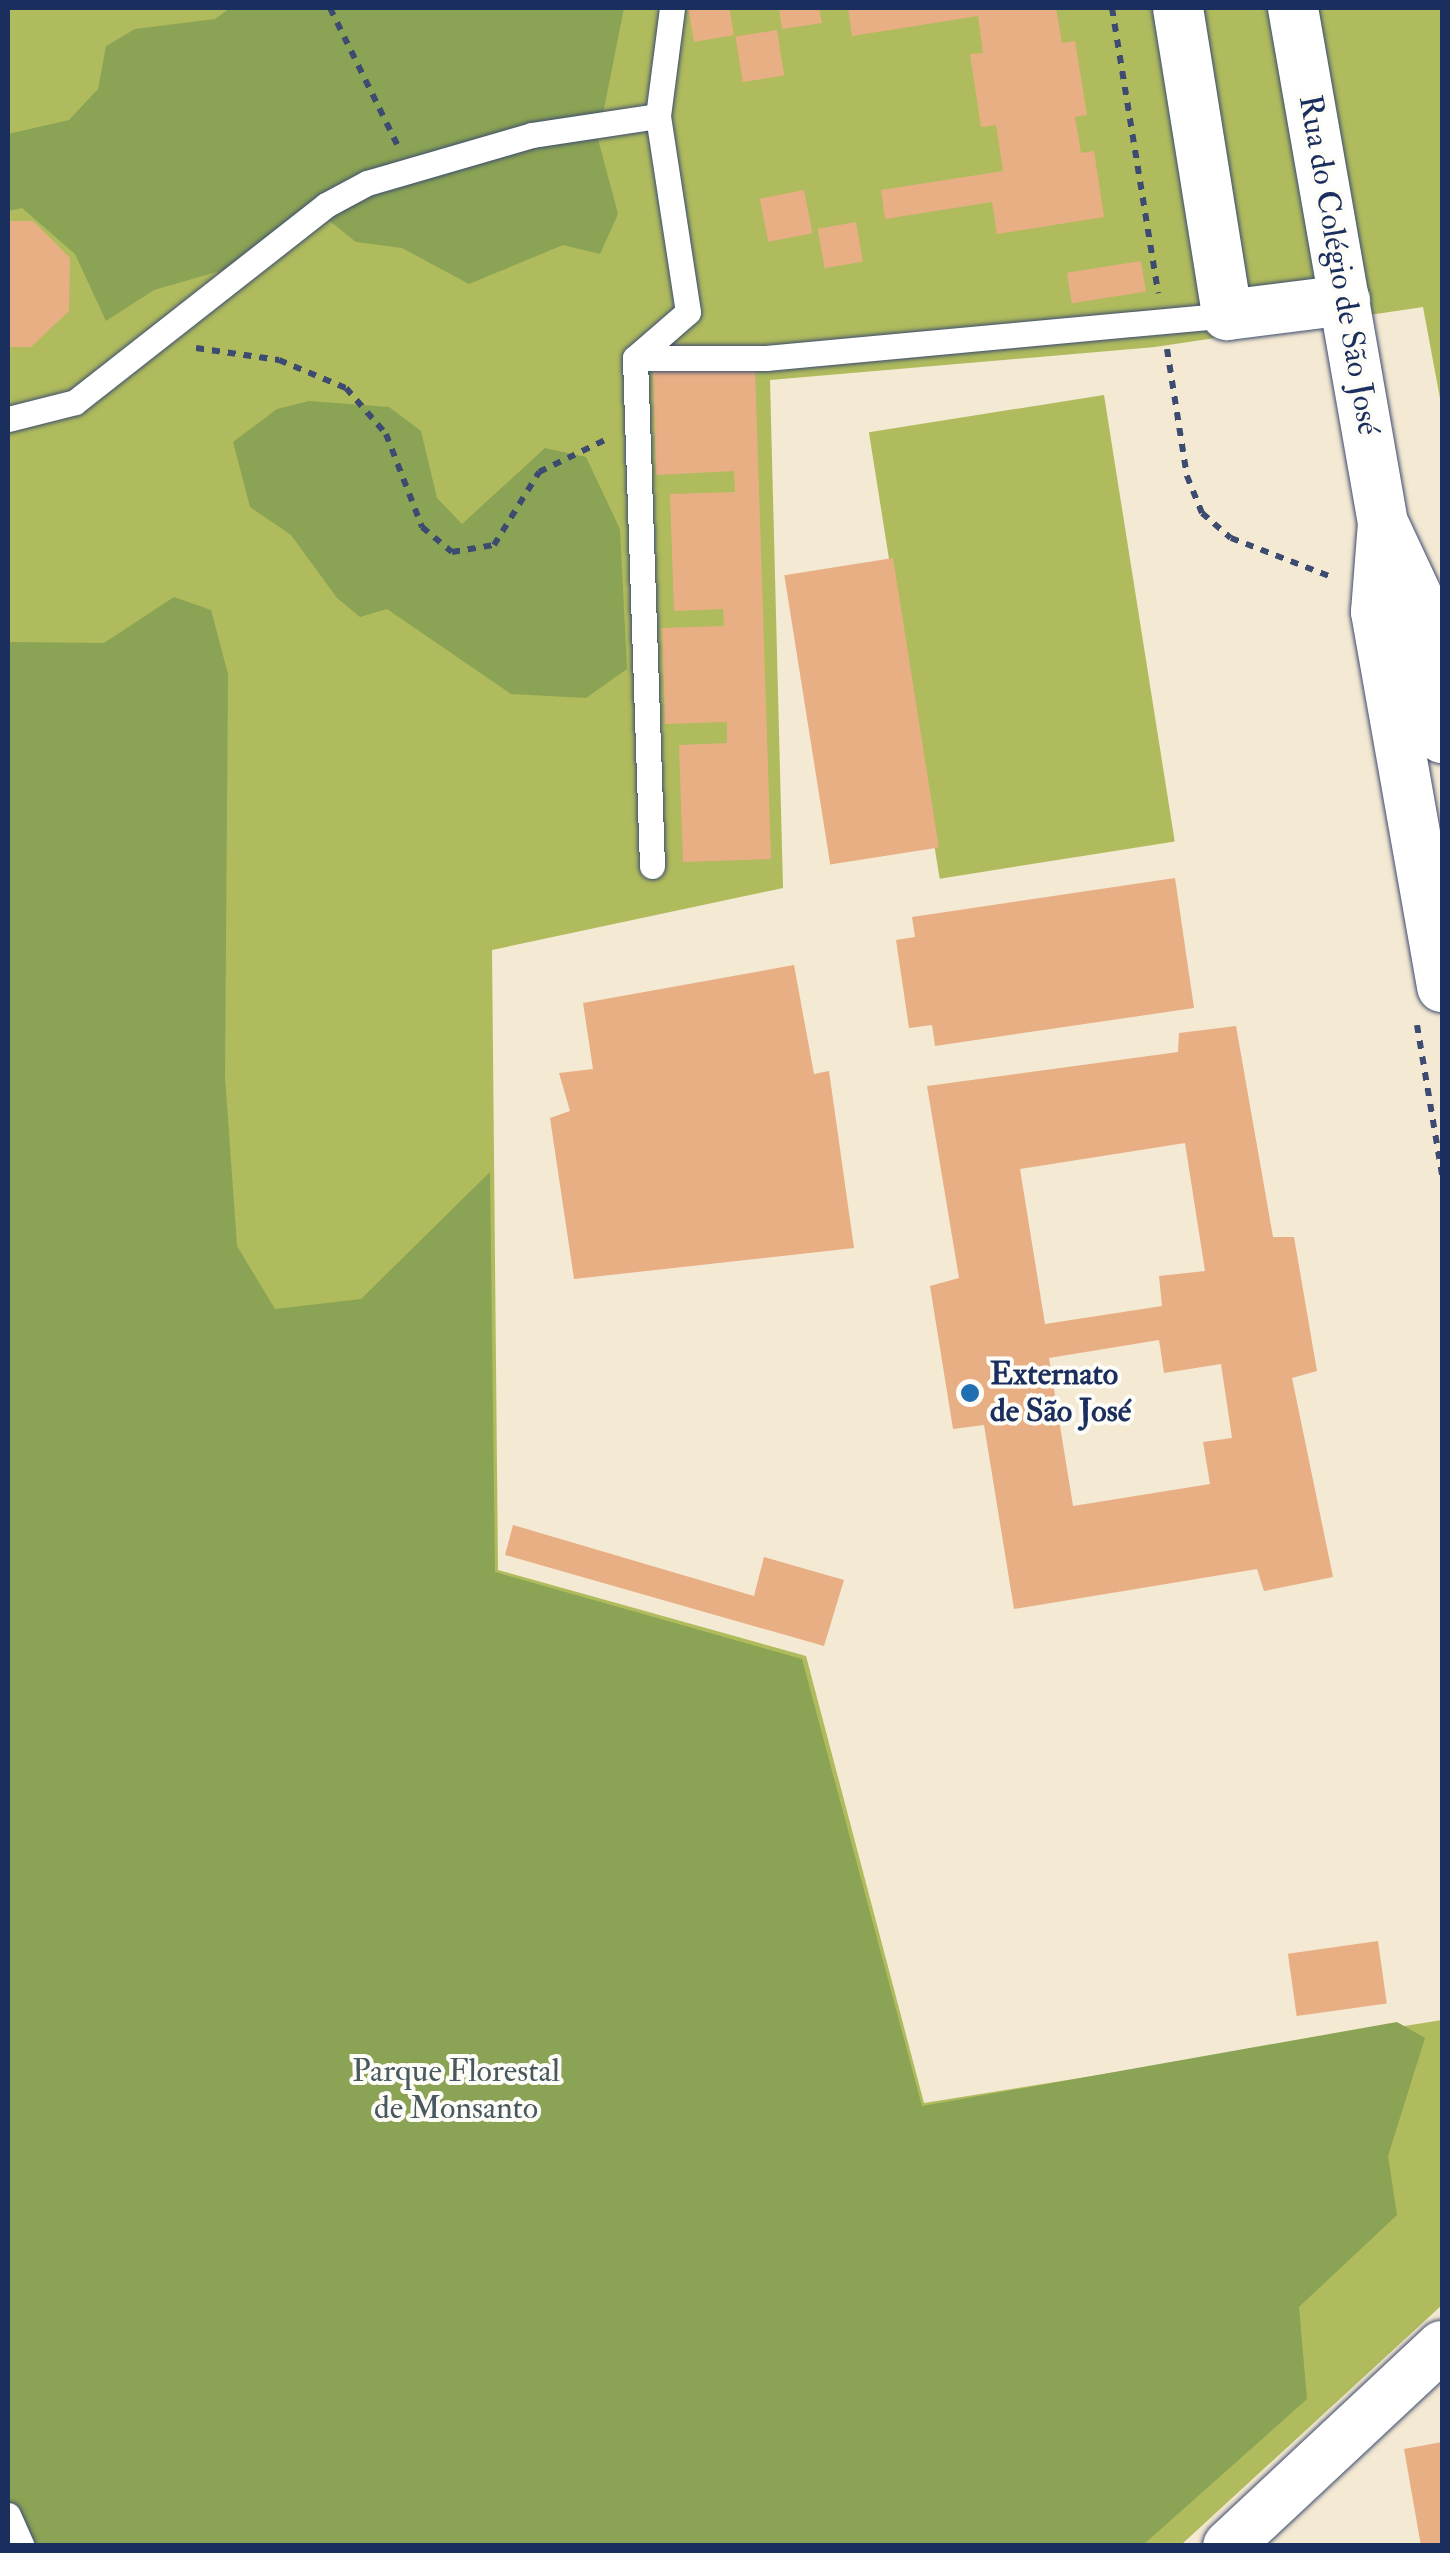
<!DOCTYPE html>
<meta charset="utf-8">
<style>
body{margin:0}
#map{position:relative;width:1450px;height:2553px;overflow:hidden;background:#f4e9d2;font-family:"IM FELL Double Pica",serif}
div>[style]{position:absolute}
.green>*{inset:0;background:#afbb5d;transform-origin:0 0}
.forest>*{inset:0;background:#8ba354}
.building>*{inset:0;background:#e8af85;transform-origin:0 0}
.path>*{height:6px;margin-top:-3px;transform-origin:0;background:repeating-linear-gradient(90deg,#3c4b6f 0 8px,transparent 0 16px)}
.roads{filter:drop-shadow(0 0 2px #3c4b6f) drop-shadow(0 0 2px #3c4b6f)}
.service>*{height:25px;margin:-12.5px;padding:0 12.5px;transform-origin:12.5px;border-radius:12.5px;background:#fff}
.minor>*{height:50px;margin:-25px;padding:0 25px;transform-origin:25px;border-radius:25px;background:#fff}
.dots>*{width:28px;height:28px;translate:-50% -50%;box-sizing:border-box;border:5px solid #fdfcf7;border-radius:50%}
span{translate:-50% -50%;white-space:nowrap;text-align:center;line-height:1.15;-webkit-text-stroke:8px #fdfcf7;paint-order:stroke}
.street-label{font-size:32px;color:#1b2f5e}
.poi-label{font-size:32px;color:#1b2f5e;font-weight:700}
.left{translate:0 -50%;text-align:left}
.park-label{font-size:32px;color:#47595e}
.frame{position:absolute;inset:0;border:10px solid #1b2f5e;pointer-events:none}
</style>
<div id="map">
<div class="green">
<div style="clip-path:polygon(8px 8px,1442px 8px,1442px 409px,1423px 307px,1155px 347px,770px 380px,783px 888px,492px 950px,498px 1570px,806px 1656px,924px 2103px,1442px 2020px,1442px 2305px,1181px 2545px,8px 2546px)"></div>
<div style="left:1104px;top:395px;width:452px;height:238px;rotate:81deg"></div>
</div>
<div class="forest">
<div style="clip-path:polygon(230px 8px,624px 8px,598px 139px,618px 214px,600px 254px,563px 245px,469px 284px,402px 248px,356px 242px,327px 219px,268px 257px,154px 290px,106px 321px,75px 254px,22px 208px,8px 211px,8px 134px,69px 120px,98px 89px,106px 46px,135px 29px,215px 19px)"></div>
<div style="clip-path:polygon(309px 401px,389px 407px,421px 431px,437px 498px,462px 524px,545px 448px,586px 457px,620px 529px,627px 669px,586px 698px,511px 694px,387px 609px,360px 617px,337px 598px,291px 535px,250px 507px,233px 442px,277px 409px)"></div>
<div style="clip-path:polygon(174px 597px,211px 610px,228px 674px,225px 1077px,237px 1246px,275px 1309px,361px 1299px,490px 1172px,495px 1572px,802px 1659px,922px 2106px,1397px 2022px,1425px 2038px,1388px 2156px,1397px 2215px,1299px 2307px,1307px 2399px,1143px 2545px,8px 2546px,8px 642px,104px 643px)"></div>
</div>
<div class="building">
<div style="clip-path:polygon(688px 8px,729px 8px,734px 35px,694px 42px)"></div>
<div style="clip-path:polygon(779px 8px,819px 8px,822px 23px,782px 29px)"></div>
<div style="clip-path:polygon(848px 8px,1056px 8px,1062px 43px,1075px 41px,1087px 115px,1075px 117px,1081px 153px,1094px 151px,1104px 217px,997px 234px,992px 202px,885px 219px,881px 190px,1003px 171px,996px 125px,981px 127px,970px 54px,983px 53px,978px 16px,852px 36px)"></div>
<div style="left:777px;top:30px;width:46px;height:42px;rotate:81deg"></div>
<div style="left:804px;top:190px;width:44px;height:45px;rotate:79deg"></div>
<div style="clip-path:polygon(8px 221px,33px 221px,70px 258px,69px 311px,31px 347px,8px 347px)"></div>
<div style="left:856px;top:222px;width:40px;height:39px;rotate:80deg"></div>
<div style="left:1141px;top:261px;width:31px;height:75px;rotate:81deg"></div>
<div style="clip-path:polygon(755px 367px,771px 859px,683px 862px,679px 745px,727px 743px,727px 722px,665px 724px,662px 628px,724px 626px,723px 609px,674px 611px,670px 494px,735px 492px,734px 471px,656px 475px,653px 370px)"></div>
<div style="left:893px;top:558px;width:293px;height:110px;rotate:81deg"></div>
<div style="clip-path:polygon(1175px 878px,1194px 1008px,935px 1046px,932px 1025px,909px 1028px,896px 940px,915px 937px,912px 917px)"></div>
<div style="clip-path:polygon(794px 965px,814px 1074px,829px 1071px,854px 1248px,574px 1279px,550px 1118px,570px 1111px,559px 1073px,593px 1069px,583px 1003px)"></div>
<div style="clip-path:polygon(evenodd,1236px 1026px,1273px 1237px,1294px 1237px,1317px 1371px,1292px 1378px,1333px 1577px,1264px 1591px,1257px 1569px,1014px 1609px,984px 1425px,953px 1429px,930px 1286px,959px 1278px,927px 1086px,1178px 1052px,1179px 1033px,1236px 1026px,1185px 1143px,1205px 1271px,1159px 1276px,1162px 1306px,1045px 1324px,1020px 1169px,1185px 1143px,1236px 1026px,1159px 1340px,1164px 1373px,1221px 1364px,1232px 1438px,1203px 1442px,1210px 1484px,1073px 1506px,1049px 1358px,1159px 1340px)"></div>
<div style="clip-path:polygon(513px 1525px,754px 1596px,764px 1557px,844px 1580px,824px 1646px,505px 1555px)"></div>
<div style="left:1378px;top:1941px;width:63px;height:91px;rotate:82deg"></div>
<div style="clip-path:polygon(1442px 2442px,1442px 2546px,1421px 2546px,1404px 2449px)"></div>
</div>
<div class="path">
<div style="left:330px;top:8px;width:152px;rotate:63.8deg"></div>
<div style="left:1112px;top:8px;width:289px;rotate:80.8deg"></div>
<div style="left:196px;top:348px;width:84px;rotate:8.2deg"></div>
<div style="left:279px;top:360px;width:73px;rotate:22.7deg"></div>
<div style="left:346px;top:388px;width:61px;rotate:49deg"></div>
<div style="left:386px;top:434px;width:100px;rotate:68.8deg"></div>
<div style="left:422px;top:527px;width:39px;rotate:40deg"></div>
<div style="left:452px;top:552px;width:43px;rotate:-9.5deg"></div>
<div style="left:494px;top:545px;width:86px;rotate:-58.3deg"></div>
<div style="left:539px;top:472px;width:73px;rotate:-25.9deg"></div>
<div style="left:1167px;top:349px;width:129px;rotate:81.1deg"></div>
<div style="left:1187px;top:476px;width:40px;rotate:68deg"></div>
<div style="left:1202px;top:513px;width:38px;rotate:41deg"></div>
<div style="left:1231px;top:538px;width:110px;rotate:21.2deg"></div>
<div style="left:1417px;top:1025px;width:152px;rotate:80.5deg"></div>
</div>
<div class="roads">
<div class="service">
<div style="left:635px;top:358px;width:131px"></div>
<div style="left:766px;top:358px;width:463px;rotate:-5.3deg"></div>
<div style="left:8px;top:419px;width:69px;rotate:-14.2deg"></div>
<div style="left:75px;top:402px;width:319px;rotate:-38.1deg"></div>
<div style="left:326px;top:205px;width:47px;rotate:-28.2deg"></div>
<div style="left:367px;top:183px;width:172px;rotate:-16.2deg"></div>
<div style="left:532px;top:135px;width:127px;rotate:-8.6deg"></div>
<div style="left:652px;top:866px;width:508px;rotate:-91.92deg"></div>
<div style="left:635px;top:358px;width:70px;rotate:-41deg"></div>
<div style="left:688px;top:312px;width:198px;rotate:-98.7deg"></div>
<div style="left:658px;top:116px;width:109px;rotate:-82.6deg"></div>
<div style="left:8px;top:2515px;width:34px;rotate:66deg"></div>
</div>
<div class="minor">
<div style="left:1178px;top:8px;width:311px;rotate:80.9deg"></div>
<div style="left:1227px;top:315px;width:119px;rotate:-7.2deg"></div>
<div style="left:1293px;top:8px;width:523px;rotate:80.09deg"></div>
<div style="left:1383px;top:523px;width:89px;rotate:94.5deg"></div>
<div style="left:1376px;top:612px;width:381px;rotate:80deg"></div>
<div style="left:1385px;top:527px;width:81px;rotate:65deg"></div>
<div style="left:1419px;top:600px;width:140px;rotate:80.5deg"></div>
<div style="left:1228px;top:2546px;width:293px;rotate:-43.1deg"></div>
</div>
</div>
<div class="dots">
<div style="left:970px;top:1393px;background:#1f6fb2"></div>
</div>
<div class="street-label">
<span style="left:1339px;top:265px;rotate:80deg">Rua do Colégio de São José</span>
</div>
<div class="poi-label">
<span class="left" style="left:990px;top:1393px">Externato<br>de São José</span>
</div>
<div class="park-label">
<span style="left:456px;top:2090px">Parque Florestal<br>de Monsanto</span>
</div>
<div class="frame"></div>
</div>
